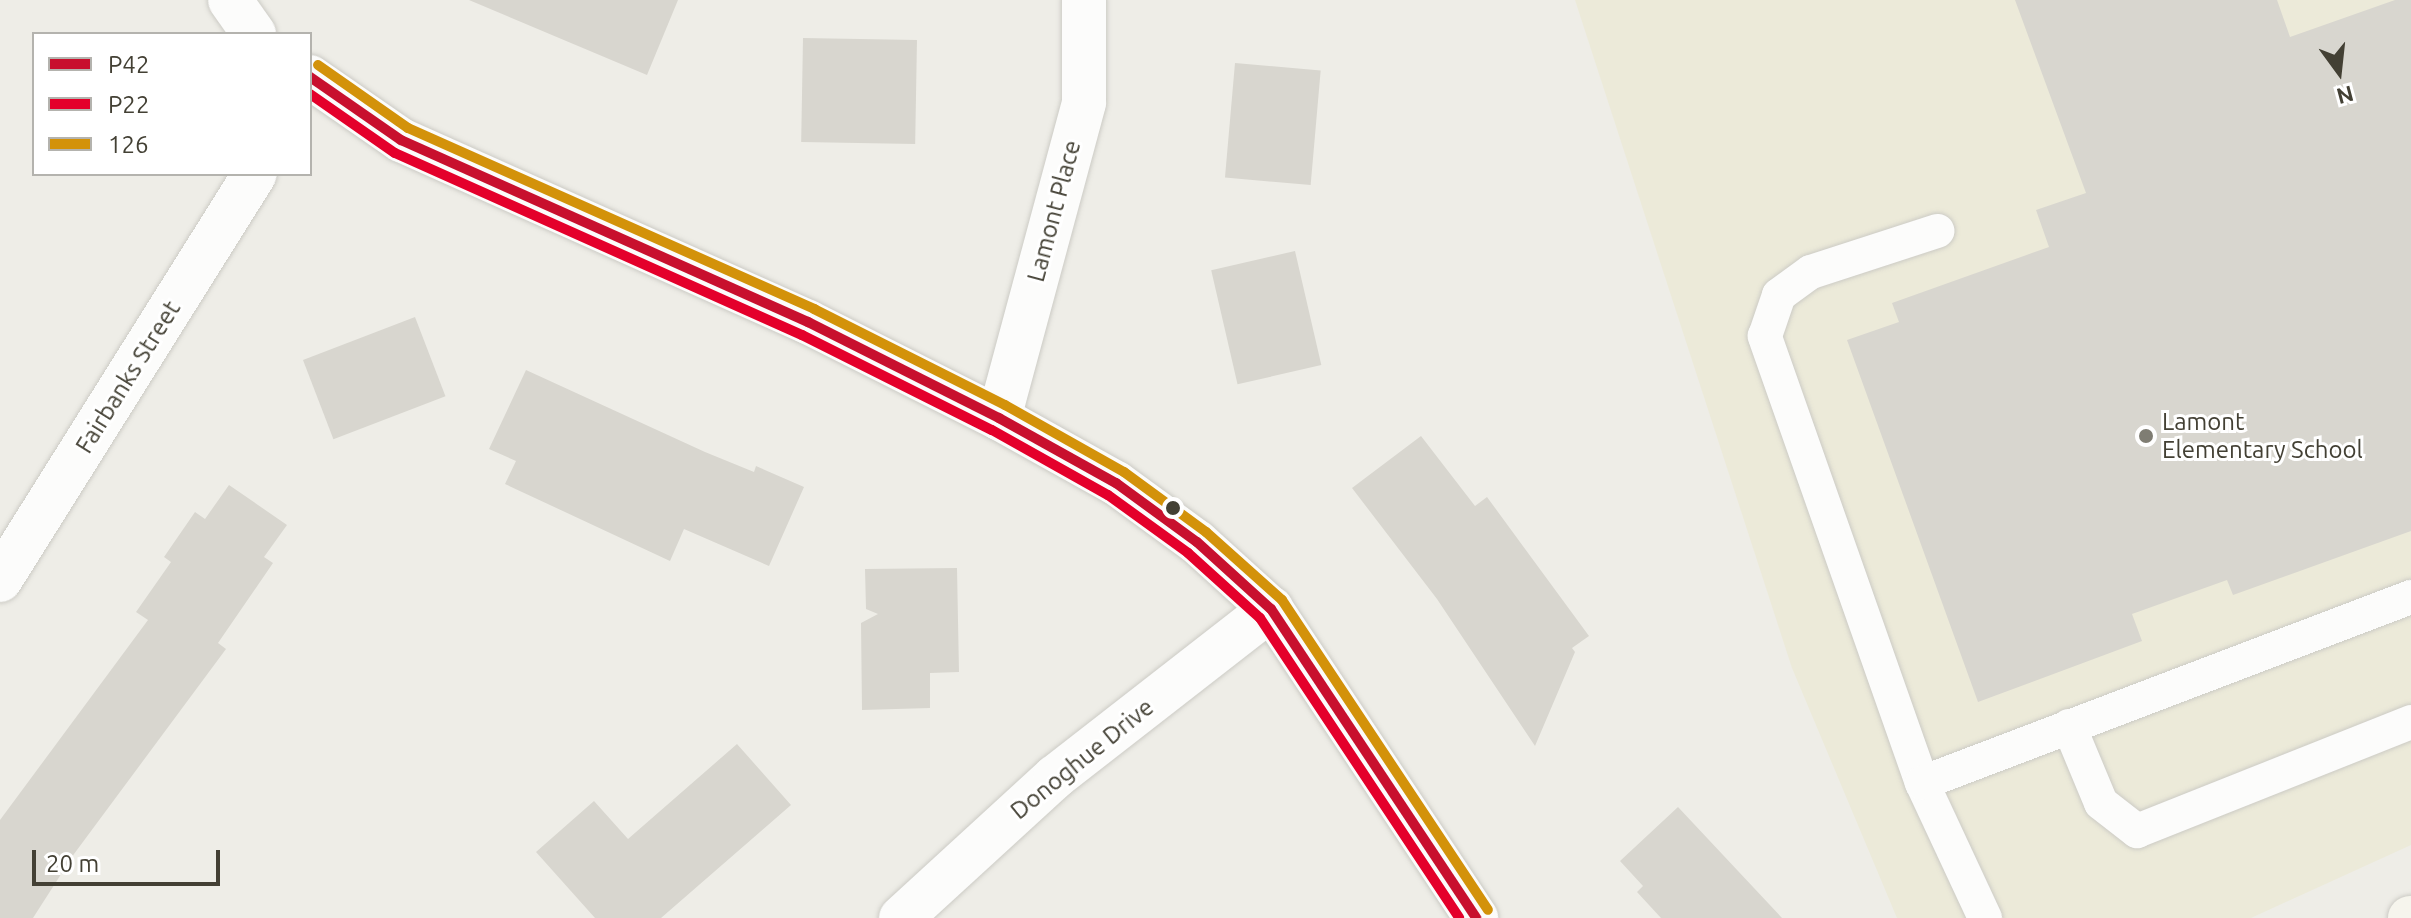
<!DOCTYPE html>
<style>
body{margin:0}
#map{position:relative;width:2411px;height:918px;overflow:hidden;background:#eeede7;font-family:Ubuntu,sans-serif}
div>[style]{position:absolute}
.education>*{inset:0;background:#ecead9}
.building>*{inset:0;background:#d8d6cf;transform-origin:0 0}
.roads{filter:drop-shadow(0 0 2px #cccbc5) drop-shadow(0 0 2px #cccbc5)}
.service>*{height:34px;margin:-17px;padding:0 17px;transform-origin:17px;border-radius:17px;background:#fcfcfb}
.minor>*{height:44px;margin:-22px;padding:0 22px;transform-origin:22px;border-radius:22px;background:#fcfcfb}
.tertiary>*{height:44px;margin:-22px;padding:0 22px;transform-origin:22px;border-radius:22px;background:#fcfcfb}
.secondary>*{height:44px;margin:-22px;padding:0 22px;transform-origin:22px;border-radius:22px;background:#f6f5ed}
.bus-1>*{height:10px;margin:-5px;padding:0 5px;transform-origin:5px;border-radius:5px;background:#c8102e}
.bus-2>*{height:10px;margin:-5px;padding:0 5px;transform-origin:5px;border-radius:5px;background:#e4002b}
.bus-3>*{height:10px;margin:-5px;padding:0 5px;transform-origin:5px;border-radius:5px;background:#d3920a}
.dots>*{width:22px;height:22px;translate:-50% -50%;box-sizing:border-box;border:4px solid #fff;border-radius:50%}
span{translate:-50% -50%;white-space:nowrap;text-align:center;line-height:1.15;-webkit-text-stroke:6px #fff;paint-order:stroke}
.street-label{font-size:24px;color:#434034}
.poi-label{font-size:24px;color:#434034}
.left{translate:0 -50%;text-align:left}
.legend{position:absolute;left:32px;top:32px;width:280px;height:144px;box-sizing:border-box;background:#fff;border:2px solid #b4b3ae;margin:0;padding:10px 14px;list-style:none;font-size:24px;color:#434034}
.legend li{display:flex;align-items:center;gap:16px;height:40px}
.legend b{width:40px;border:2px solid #b4b3ae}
.north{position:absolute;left:2299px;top:32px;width:80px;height:80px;-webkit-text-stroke:6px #fff;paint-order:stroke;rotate:165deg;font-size:22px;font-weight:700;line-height:32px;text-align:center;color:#434034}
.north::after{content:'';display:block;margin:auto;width:28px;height:36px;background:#434034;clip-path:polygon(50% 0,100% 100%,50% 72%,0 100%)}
.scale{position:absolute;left:32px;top:850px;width:188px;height:36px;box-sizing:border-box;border:4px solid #434034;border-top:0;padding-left:10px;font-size:24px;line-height:28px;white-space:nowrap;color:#434034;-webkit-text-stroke:6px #fff;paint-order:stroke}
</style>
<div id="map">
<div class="education">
<div style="clip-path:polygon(1575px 0,2411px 0,2411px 845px,2251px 918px,1897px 918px,1792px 668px)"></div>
</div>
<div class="building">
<div style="clip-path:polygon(469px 0,678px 0,647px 75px)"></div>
<div style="clip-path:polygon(2015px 0,2277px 0,2290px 37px,2395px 0,2411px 0,2411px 531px,2233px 595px,2227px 580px,2132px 614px,2142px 641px,1978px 702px,1847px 340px,1899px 322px,1892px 303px,2049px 247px,2036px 210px,2086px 193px)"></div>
<div style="left:803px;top:38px;width:114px;height:104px;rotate:1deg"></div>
<div style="left:1235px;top:63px;width:86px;height:115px;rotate:5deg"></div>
<div style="left:1295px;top:251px;width:117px;height:86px;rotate:77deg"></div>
<div style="left:415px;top:317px;width:85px;height:120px;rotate:69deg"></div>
<div style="clip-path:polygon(526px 370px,705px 452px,754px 472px,756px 466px,804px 487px,769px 566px,684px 529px,670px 561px,505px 484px,516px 461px,489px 449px)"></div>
<div style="clip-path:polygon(1421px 436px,1475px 506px,1487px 497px,1589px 636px,1572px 648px,1575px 652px,1535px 746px,1437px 599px,1352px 488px)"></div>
<div style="clip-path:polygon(229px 485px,287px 525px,264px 557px,273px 563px,218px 643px,226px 649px,74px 854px,33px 918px,0 918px,0 820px,148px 620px,136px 612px,171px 562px,164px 557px,195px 512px,205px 519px)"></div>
<div style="clip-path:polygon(957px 568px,959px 672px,930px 673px,930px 708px,862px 710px,861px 623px,878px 614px,866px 609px,865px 569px)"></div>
<div style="clip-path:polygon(737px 744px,791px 805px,661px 918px,595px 918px,536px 852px,594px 801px,628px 839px)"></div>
<div style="clip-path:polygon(1678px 807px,1782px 918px,1661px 918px,1637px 892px,1643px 886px,1620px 861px)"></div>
</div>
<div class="roads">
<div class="service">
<div style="left:2069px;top:726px;width:83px;rotate:67.4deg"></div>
<div style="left:2101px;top:803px;width:46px;rotate:37.9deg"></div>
<div style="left:2137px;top:831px;width:295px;rotate:-21.7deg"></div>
<div style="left:1922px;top:783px;width:474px;rotate:-109.4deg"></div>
<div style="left:1765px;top:336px;width:43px;rotate:-71.1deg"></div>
<div style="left:1779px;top:295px;width:39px;rotate:-36deg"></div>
<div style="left:1811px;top:272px;width:133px;rotate:-18deg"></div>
<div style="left:1985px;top:918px;width:149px;rotate:-115deg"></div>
<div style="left:1922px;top:783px;width:523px;rotate:-20.83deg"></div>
</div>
<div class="minor">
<div style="left:999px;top:418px;width:327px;rotate:-74.9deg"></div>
<div style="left:1084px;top:102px;width:102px;rotate:-90deg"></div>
<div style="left:0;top:580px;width:479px;rotate:-57.9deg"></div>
<div style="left:901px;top:918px;width:209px;rotate:-42.5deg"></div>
<div style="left:1055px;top:777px;width:274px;rotate:-37.9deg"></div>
</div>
<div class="tertiary">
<div style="left:230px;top:0;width:42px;rotate:54.8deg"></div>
<div style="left:310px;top:77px;width:111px;rotate:34.7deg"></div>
<div style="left:401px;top:140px;width:446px;rotate:24.1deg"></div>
<div style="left:808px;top:322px;width:214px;rotate:26.7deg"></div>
<div style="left:999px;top:418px;width:134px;rotate:29.1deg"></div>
<div style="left:1116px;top:483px;width:100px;rotate:36.1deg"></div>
<div style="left:1197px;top:542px;width:100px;rotate:42.2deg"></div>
<div style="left:1271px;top:609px;width:371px;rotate:56.4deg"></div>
</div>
<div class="secondary">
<div style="left:2410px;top:918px;width:1px"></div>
</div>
</div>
<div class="bus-1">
<div style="left:310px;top:77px;width:111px;rotate:34.7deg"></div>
<div style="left:401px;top:140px;width:446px;rotate:24.1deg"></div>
<div style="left:808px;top:322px;width:214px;rotate:26.7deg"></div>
<div style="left:999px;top:418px;width:134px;rotate:29.1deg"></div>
<div style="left:1116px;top:483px;width:100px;rotate:36.1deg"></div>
<div style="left:1197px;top:542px;width:100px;rotate:42.2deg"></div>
<div style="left:1271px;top:609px;width:371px;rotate:56.4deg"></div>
</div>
<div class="bus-2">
<div style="left:310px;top:94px;width:103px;rotate:34.8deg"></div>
<div style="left:395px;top:153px;width:446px;rotate:24.1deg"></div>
<div style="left:802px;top:335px;width:212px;rotate:26.6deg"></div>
<div style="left:992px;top:430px;width:133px;rotate:29.3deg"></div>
<div style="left:1108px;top:495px;width:99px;rotate:35.9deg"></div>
<div style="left:1188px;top:553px;width:97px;rotate:42.1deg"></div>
<div style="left:1260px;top:618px;width:360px;rotate:56.4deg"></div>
</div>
<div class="bus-3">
<div style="left:318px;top:65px;width:110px;rotate:35deg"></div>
<div style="left:408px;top:128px;width:445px;rotate:24deg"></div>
<div style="left:814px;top:309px;width:214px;rotate:26.7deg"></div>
<div style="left:1005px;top:405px;width:137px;rotate:29.4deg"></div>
<div style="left:1124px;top:472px;width:102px;rotate:36.2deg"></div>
<div style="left:1206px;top:532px;width:102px;rotate:41.8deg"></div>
<div style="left:1282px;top:600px;width:372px;rotate:56.4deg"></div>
</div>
<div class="dots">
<div style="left:2146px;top:436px;background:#7f7d73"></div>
<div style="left:1173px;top:508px;background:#434034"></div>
</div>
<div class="street-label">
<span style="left:1054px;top:211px;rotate:-75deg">Lamont Place</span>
<span style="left:128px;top:377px;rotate:-58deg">Fairbanks Street</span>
<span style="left:1082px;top:759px;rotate:-39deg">Donoghue Drive</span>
</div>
<div class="poi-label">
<span class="left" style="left:2162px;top:436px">Lamont<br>Elementary School</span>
</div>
<ul class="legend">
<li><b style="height:10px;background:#c8102e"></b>P42</li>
<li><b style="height:10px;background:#e4002b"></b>P22</li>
<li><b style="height:10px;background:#d3920a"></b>126</li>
</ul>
<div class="north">N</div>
<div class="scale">20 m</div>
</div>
